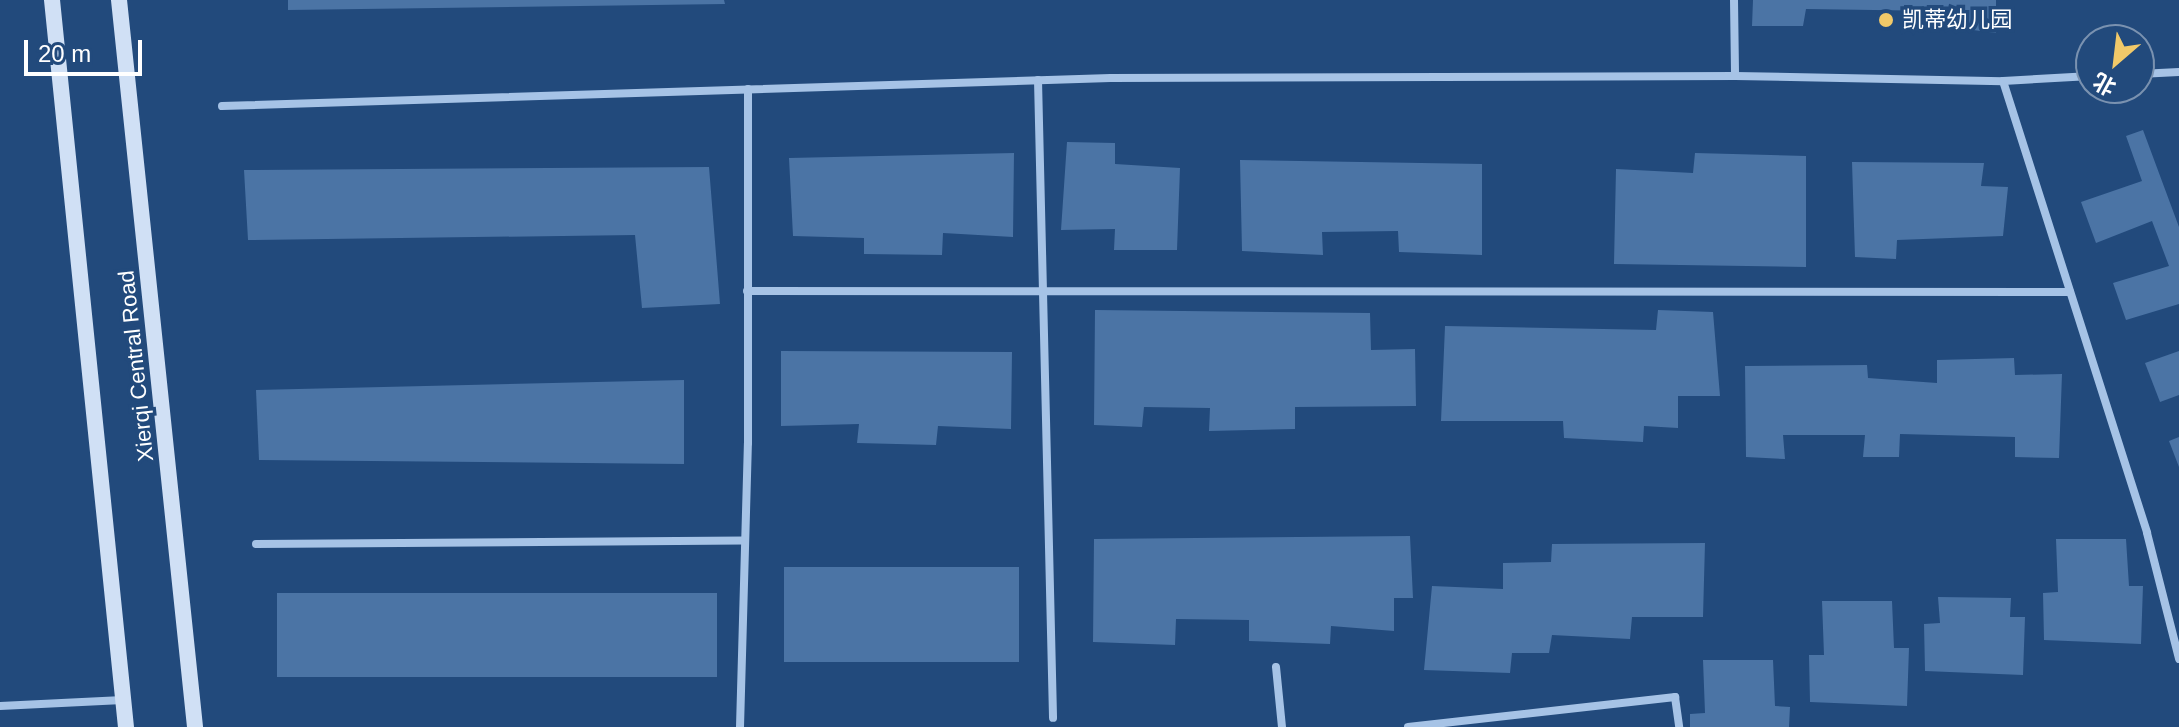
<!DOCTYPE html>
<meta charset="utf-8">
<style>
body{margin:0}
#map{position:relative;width:2179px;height:727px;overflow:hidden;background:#224a7c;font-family:Helvetica,"Noto Sans SC",sans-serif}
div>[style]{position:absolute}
.building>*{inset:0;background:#4b74a5;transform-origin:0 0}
.minor>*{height:8px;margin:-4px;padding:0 4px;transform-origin:4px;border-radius:4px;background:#a6c3e6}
.secondary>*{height:16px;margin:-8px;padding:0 8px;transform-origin:8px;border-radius:8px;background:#d0e0f5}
.dots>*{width:22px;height:22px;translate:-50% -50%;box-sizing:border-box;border:4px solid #224a7c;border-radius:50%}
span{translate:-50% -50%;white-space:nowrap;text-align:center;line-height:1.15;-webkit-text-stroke:7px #224a7c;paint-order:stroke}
.poi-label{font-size:22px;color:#fff}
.left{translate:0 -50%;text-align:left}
.street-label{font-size:22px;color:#fff}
.north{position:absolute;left:2075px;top:24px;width:80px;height:80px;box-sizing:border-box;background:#224a7c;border:2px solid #7a92b0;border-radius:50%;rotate:208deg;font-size:22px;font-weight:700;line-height:32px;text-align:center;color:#fff}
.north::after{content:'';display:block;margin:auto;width:28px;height:36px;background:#f1c969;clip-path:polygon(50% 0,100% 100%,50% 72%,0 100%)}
.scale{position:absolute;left:24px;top:40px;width:118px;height:36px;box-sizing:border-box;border:4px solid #fff;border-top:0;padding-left:10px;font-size:24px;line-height:28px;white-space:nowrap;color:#fff;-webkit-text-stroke:6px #224a7c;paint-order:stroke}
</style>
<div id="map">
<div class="building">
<div style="clip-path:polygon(288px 0,724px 0,725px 4px,288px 10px)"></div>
<div style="clip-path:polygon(1753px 0,1996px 0,1996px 33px,1943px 26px,1942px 11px,1806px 9px,1803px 26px,1752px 26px)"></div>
<div style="clip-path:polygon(2143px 130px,2179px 227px,2179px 304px,2126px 320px,2113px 283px,2169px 266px,2152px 221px,2096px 243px,2081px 202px,2142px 181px,2126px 136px)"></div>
<div style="clip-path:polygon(1067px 142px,1115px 143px,1115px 164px,1180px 168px,1177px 250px,1114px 250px,1115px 229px,1061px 230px)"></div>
<div style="clip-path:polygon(1014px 153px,1013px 237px,943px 233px,942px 255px,864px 254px,864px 238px,793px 236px,789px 158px)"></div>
<div style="clip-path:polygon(1695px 153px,1806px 156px,1806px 267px,1614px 264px,1616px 169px,1693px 173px)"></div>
<div style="clip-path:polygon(1240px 160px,1482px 164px,1482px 255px,1399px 252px,1398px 231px,1322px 232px,1323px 255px,1242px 251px)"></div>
<div style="clip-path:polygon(1852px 162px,1984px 163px,1981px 186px,2008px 187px,2003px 236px,1897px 240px,1896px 259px,1855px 257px)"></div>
<div style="clip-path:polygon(709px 167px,720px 304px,642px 308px,635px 235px,248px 240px,244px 170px)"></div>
<div style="clip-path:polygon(1095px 310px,1370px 313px,1371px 350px,1415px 349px,1416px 406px,1295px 407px,1295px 429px,1209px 431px,1210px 408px,1144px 407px,1142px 427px,1094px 425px)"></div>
<div style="clip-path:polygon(1658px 310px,1713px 312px,1720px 396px,1678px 396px,1678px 428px,1644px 426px,1643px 442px,1564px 438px,1563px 421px,1441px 421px,1445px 326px,1656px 330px)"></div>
<div style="clip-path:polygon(781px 351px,1012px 352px,1011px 429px,938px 426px,936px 445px,857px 443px,859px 424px,781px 426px)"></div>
<div style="clip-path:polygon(2179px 351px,2179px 395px,2160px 402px,2145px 363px)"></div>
<div style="clip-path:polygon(2014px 358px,2015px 375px,2062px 374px,2059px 458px,2015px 457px,2015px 437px,1900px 434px,1899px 457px,1863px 457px,1865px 435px,1783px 435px,1785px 459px,1746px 457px,1745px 366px,1867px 365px,1868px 378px,1937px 383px,1937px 360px)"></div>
<div style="clip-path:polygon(684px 380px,684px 464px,259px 460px,256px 390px)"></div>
<div style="clip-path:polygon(2179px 437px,2179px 467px,2169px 441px)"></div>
<div style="clip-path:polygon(1410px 536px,1413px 598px,1394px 598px,1394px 631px,1331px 626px,1330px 644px,1249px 641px,1249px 620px,1176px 619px,1175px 645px,1093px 642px,1094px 539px)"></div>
<div style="clip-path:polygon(2056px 539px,2126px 539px,2129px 586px,2143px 586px,2141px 644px,2044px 640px,2043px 593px,2058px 592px)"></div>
<div style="clip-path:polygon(1705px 543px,1703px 617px,1632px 617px,1630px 639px,1552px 635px,1549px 653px,1512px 653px,1510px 673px,1424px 670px,1432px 586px,1503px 589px,1503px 563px,1551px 562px,1552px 544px)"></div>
<div style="left:1019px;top:567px;width:95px;height:235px;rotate:90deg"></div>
<div style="left:277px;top:593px;width:440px;height:84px"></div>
<div style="clip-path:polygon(1938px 597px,2011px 598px,2010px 617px,2025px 617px,2023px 675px,1925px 671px,1924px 624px,1940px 623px)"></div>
<div style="clip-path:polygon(1822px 601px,1892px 601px,1894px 648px,1909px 648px,1907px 706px,1810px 702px,1809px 655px,1824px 655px)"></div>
<div style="clip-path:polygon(1703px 660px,1773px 660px,1775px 706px,1790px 707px,1789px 727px,1690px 727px,1690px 714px,1705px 713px)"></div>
</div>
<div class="minor">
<div style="left:1734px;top:0;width:76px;rotate:89.2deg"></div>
<div style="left:2139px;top:74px;width:40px;rotate:-2.9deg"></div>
<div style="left:1038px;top:80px;width:638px;rotate:88.65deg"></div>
<div style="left:2003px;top:81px;width:474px;rotate:72.3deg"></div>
<div style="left:2147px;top:533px;width:130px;rotate:75.7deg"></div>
<div style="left:222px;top:106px;width:889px;rotate:-1.8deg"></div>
<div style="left:1111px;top:78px;width:624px;rotate:-0.18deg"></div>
<div style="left:1735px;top:76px;width:268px;rotate:1.1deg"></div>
<div style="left:2003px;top:81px;width:88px;rotate:-3.3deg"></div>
<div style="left:747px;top:291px;width:1323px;rotate:0.04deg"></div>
<div style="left:256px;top:544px;width:488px;rotate:-0.4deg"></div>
<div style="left:1276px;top:667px;width:60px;rotate:84.3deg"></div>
<div style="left:0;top:706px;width:123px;rotate:-2.8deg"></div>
<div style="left:740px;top:727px;width:284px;rotate:-88.4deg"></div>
<div style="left:748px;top:443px;width:354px;rotate:-90deg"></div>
<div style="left:1408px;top:727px;width:269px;rotate:-6.4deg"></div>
<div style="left:1675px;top:697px;width:30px;rotate:82deg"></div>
</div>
<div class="secondary">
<div style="left:52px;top:0;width:731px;rotate:84.19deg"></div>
<div style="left:119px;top:0;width:731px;rotate:84.03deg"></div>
</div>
<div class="dots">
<div style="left:1886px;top:20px;background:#f1c969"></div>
</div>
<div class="poi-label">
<span class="left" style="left:1902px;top:20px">凯蒂幼儿园</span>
</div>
<div class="street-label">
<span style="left:136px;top:366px;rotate:-96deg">Xierqi Central Road</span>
</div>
<div class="north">北</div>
<div class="scale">20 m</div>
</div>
